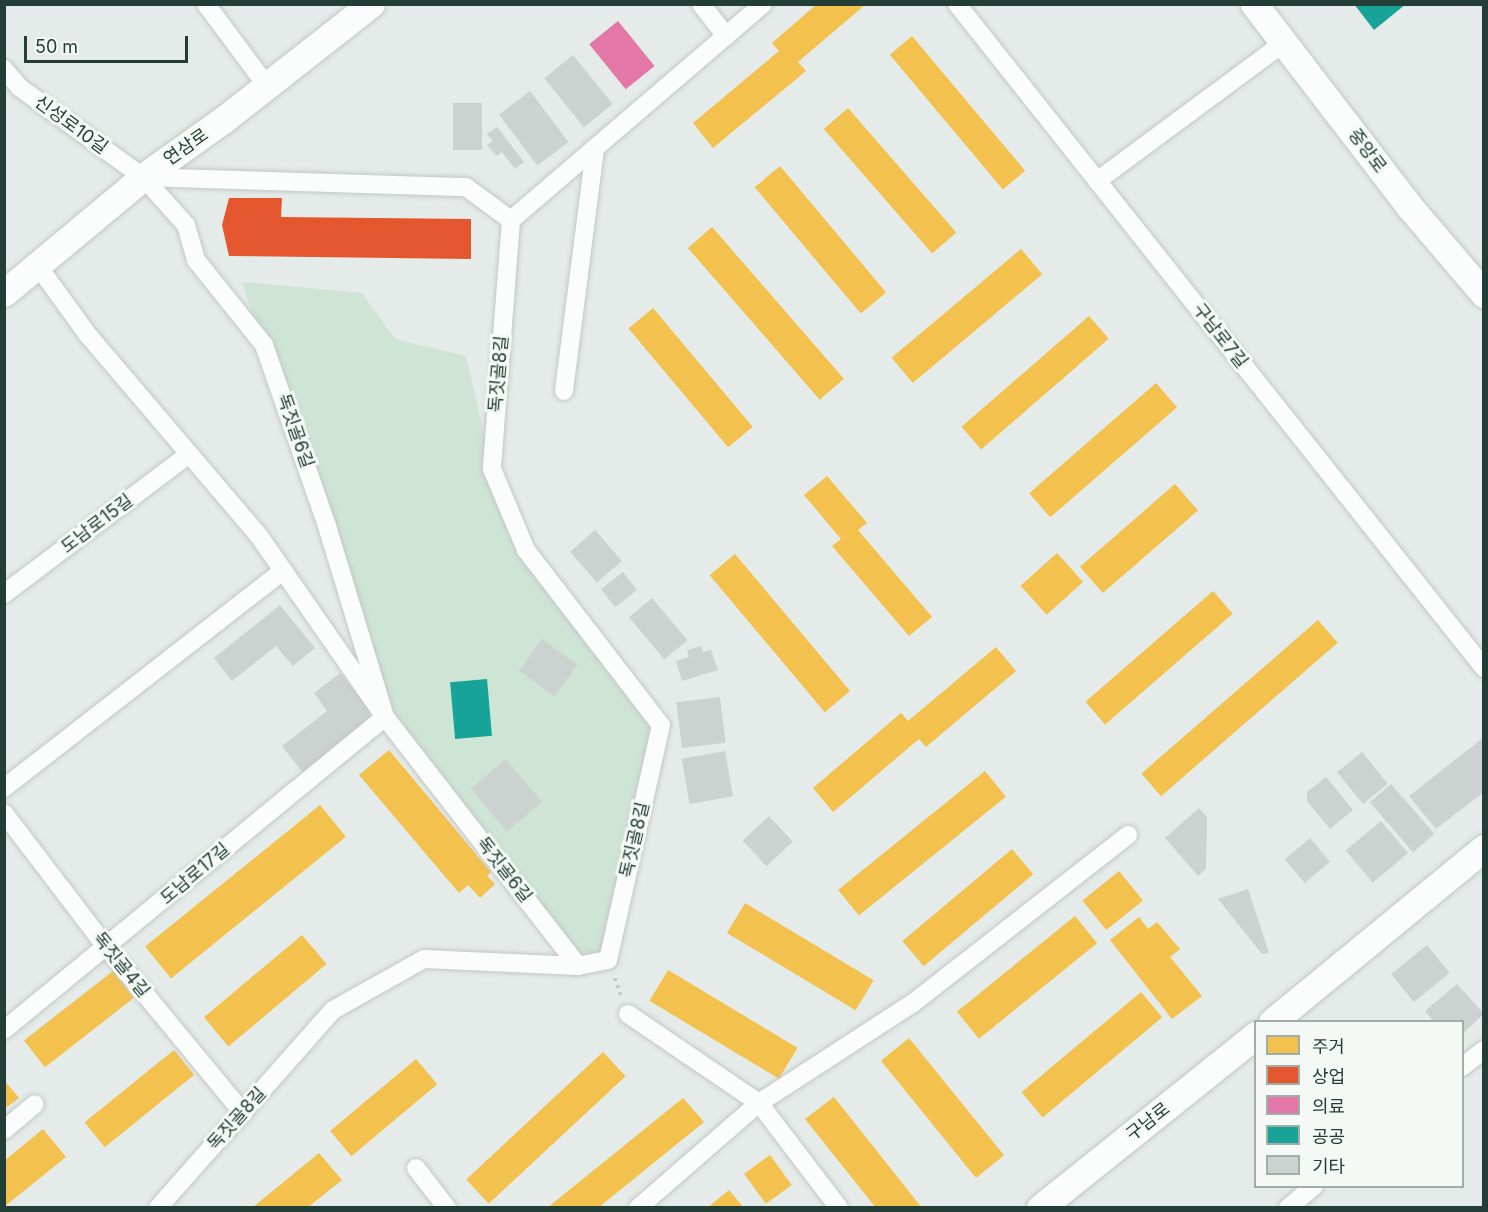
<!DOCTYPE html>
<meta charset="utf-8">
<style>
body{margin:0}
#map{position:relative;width:1488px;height:1212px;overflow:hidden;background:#e5ebe8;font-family:Inter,"Noto Sans KR",sans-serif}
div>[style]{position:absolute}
.green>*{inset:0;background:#cee4d5}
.homes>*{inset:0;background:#f2c14e;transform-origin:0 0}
.shops>*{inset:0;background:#e4572e}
.health>*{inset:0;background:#e377a8;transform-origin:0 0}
.public>*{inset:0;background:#17a398;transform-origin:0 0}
.building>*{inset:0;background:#ccd2cf;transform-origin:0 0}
.path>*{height:4px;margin-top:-2px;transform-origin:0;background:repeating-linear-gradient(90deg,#c1cac6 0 3px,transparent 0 7.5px)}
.roads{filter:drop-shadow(0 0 2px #c2c8c5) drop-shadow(0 0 2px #c2c8c5)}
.street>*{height:18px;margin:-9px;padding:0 9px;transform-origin:9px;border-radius:9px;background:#fbfcfc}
.secondary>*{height:27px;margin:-13.5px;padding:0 13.5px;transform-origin:13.5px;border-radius:13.5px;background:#fbfcfc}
span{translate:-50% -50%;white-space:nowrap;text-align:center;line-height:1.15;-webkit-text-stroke:6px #f4f9f6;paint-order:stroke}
.street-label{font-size:18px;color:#233e36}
.frame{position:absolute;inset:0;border:6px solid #233e36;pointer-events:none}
.legend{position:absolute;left:1254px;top:1020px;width:210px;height:168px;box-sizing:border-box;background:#f4f9f6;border:2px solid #a0aea9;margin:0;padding:8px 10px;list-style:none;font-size:18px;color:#233e36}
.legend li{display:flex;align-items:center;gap:12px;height:30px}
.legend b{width:30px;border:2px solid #a0aea9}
.scale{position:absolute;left:24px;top:36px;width:164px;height:27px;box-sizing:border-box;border:3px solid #233e36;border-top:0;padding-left:8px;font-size:18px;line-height:21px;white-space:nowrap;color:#233e36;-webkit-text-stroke:4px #f4f9f6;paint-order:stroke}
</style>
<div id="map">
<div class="green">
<div style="clip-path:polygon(242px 282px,362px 293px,395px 339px,466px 356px,492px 469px,526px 550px,661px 725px,608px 960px,578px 966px,385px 717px)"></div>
</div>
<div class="homes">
<div style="clip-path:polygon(817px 4px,866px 4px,798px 62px,806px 71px,713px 148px,693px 123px,779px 51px,772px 43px)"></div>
<div style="left:912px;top:36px;width:176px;height:29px;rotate:50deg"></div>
<div style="left:848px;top:108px;width:165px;height:32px;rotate:49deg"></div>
<div style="left:780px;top:166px;width:165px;height:33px;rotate:50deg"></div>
<div style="left:712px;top:227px;width:201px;height:32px;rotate:49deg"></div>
<div style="left:1021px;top:249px;width:33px;height:169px;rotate:50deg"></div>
<div style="left:653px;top:308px;width:155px;height:32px;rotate:50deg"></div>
<div style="left:1089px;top:316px;width:30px;height:169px;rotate:49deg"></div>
<div style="left:1156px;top:383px;width:32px;height:168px;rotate:49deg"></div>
<div style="clip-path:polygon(827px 476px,867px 523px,858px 530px,932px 617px,909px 636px,832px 546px,841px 539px,804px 495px)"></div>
<div style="left:1175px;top:484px;width:35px;height:126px;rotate:49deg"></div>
<div style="left:1057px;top:553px;width:39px;height:49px;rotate:48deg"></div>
<div style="left:735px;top:554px;width:179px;height:33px;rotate:50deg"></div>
<div style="left:1213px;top:591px;width:30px;height:169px;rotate:49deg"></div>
<div style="left:1318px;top:620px;width:30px;height:234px;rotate:49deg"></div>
<div style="clip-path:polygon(996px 647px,1016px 671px,926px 747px,919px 739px,833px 812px,813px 788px,901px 713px,908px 721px)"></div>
<div style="clip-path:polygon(389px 750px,491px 872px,487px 876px,495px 884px,480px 898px,468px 885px,459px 893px,359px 775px)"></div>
<div style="left:985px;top:771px;width:33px;height:189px;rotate:51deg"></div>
<div style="left:320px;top:805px;width:41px;height:225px;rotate:51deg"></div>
<div style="left:1012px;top:849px;width:33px;height:143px;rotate:50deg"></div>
<div style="left:1119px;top:871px;width:38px;height:47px;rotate:51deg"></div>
<div style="left:745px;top:903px;width:150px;height:35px;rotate:31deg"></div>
<div style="left:1075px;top:916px;width:35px;height:152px;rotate:51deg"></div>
<div style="clip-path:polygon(1139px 917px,1148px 929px,1157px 922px,1180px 949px,1170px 957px,1202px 996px,1172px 1019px,1110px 940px)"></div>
<div style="left:302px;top:935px;width:38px;height:128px;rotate:50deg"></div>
<div style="left:668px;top:970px;width:151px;height:36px;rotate:31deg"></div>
<div style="left:113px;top:971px;width:34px;height:113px;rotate:52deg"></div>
<div style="left:1141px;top:992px;width:33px;height:156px;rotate:50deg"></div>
<div style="left:909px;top:1038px;width:151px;height:36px;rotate:51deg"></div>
<div style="left:174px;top:1050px;width:32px;height:115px;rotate:51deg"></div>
<div style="left:603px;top:1052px;width:33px;height:187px;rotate:47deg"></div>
<div style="left:416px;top:1059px;width:33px;height:112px;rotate:50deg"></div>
<div style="clip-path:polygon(4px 1080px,19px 1098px,4px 1109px)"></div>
<div style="clip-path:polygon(834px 1097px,922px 1208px,876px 1208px,805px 1119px)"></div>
<div style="clip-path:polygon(683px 1098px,704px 1122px,598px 1208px,547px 1208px)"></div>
<div style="clip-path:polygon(43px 1129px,66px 1157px,4px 1207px,4px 1161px)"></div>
<div style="clip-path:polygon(319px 1153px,342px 1180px,307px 1208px,252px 1208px)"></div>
<div style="left:770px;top:1155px;width:37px;height:32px;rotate:54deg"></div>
<div style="clip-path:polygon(729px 1190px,744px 1208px,707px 1208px)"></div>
</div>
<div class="shops">
<div style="clip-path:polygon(229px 198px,282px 198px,281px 217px,471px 219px,471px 259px,229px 256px,222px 225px)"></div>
</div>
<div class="health">
<div style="left:618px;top:21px;width:58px;height:37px;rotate:51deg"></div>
</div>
<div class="public">
<div style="clip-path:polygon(1354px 4px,1406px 4px,1374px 30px)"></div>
<div style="left:487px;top:679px;width:57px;height:37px;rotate:85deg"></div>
</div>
<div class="building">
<div style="left:573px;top:55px;width:63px;height:37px;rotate:51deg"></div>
<div style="left:530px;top:91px;width:64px;height:39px;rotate:53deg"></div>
<div style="left:453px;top:103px;width:29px;height:47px"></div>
<div style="clip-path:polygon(497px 127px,524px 162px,515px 169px,502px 152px,497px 156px,487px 145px,493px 141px,487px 134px)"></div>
<div style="left:595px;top:530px;width:41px;height:33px;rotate:49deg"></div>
<div style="left:623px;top:572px;width:23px;height:28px;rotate:52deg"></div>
<div style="left:652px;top:598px;width:55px;height:30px;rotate:50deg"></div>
<div style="clip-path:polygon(280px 605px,315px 648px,293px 666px,276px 646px,232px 681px,214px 658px)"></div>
<div style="left:542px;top:639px;width:44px;height:39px;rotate:36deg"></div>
<div style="clip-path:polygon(701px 646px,703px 652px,711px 650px,718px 670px,682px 681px,676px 661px,689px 657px,687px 650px)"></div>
<div style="clip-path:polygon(340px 673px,370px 710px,368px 725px,303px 773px,282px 746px,327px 711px,314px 693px)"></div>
<div style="left:720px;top:697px;width:46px;height:44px;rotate:83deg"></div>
<div style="clip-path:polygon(1484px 737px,1484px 792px,1436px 829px,1409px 796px)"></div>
<div style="left:725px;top:751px;width:46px;height:44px;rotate:80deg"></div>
<div style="left:1362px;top:752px;width:41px;height:32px;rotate:51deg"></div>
<div style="left:506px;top:759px;width:56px;height:46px;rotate:50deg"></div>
<div style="clip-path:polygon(1326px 777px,1353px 810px,1330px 829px,1307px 801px,1307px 792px)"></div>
<div style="left:1391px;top:784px;width:66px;height:28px;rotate:49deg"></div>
<div style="clip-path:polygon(1199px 808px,1207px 817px,1206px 869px,1198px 876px,1165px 838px)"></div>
<div style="left:769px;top:816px;width:35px;height:36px;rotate:47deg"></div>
<div style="left:1381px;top:821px;width:42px;height:46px;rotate:50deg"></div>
<div style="left:1310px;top:838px;width:31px;height:33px;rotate:50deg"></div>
<div style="clip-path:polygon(1248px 889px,1269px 953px,1262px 954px,1218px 899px)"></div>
<div style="left:1427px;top:945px;width:36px;height:46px;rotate:51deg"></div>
<div style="clip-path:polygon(1457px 984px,1484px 1014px,1462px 1034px,1462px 1022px,1434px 1022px,1425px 1011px)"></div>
</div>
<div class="path">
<div style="left:615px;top:978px;width:20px;rotate:72deg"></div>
</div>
<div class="roads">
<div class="street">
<div style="left:206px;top:4px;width:102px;rotate:53.4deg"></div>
<div style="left:701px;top:4px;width:41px;rotate:52deg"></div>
<div style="left:957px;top:4px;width:848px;rotate:51.56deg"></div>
<div style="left:4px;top:69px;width:23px;rotate:50deg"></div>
<div style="left:19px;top:87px;width:153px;rotate:36deg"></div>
<div style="left:143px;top:177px;width:64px;rotate:48.1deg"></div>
<div style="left:186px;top:225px;width:36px;rotate:74deg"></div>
<div style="left:196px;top:260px;width:109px;rotate:51.3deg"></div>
<div style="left:264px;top:345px;width:192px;rotate:70.8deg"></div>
<div style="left:327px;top:526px;width:200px;rotate:73.1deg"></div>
<div style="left:385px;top:717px;width:493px;rotate:140.6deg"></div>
<div style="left:143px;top:177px;width:323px;rotate:1.8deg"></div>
<div style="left:466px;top:187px;width:56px;rotate:36.3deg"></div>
<div style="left:511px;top:220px;width:250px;rotate:94.4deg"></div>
<div style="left:492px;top:469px;width:88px;rotate:67.2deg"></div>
<div style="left:526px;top:550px;width:221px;rotate:52.4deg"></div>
<div style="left:661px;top:725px;width:241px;rotate:102.7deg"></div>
<div style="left:608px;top:960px;width:31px;rotate:169deg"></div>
<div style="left:578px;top:966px;width:154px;rotate:-177.4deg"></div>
<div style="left:424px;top:959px;width:104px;rotate:150.7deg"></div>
<div style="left:333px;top:1010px;width:264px;rotate:131.5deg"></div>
<div style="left:1097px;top:181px;width:234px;rotate:-36.5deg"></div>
<div style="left:511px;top:220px;width:332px;rotate:-40.6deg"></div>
<div style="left:38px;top:266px;width:85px;rotate:54.1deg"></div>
<div style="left:88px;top:335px;width:264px;rotate:49.6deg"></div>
<div style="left:259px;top:536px;width:221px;rotate:55.2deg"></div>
<div style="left:385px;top:717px;width:315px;rotate:52.2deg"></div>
<div style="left:564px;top:391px;width:245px;rotate:-82.7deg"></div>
<div style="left:4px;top:594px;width:232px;rotate:-37.1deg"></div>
<div style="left:4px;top:788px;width:353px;rotate:-37.9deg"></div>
<div style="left:4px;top:813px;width:170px;rotate:52.7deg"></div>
<div style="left:107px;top:948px;width:214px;rotate:50.5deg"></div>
<div style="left:628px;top:1014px;width:158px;rotate:34.2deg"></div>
<div style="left:759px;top:1103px;width:132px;rotate:52.7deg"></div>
<div style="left:1462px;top:1067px;width:28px;rotate:-38deg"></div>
<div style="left:4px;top:1130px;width:40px;rotate:-40deg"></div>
<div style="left:416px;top:1168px;width:51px;rotate:52.2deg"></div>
<div style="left:638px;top:1208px;width:160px;rotate:-41deg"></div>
<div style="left:759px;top:1103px;width:184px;rotate:-33deg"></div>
<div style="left:913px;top:1003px;width:273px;rotate:-38deg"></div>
<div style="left:1288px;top:1208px;width:34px;rotate:-40deg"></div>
</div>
<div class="secondary">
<div style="left:1254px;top:4px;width:255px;rotate:52.5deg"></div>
<div style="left:1409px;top:206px;width:116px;rotate:49.6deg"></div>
<div style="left:4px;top:293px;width:181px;rotate:-39.8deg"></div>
<div style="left:143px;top:177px;width:98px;rotate:-35.5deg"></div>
<div style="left:223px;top:120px;width:188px;rotate:-38.1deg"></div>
<div style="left:1272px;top:1022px;width:274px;rotate:-39.4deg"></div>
<div style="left:1040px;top:1208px;width:277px;rotate:-38.7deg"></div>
</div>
</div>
<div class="street-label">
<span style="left:71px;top:125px;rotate:36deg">신성로10길</span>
<span style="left:186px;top:147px;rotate:-35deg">연삼로</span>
<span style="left:1367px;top:151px;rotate:53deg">중앙로</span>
<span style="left:1220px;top:336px;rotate:52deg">구남로7길</span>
<span style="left:499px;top:374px;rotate:-85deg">독짓골8길</span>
<span style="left:295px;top:431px;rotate:71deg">독짓골6길</span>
<span style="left:97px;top:524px;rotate:-37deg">도남로15길</span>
<span style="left:635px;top:840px;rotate:-77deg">독짓골8길</span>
<span style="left:504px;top:870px;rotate:52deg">독짓골6길</span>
<span style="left:195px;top:874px;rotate:-40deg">도남로17길</span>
<span style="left:121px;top:965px;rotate:51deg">독짓골4길</span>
<span style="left:237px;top:1119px;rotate:-48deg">독짓골8길</span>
<span style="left:1148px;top:1122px;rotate:-38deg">구남로</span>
</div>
<div class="frame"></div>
<ul class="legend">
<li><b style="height:16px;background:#f2c14e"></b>주거</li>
<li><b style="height:16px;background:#e4572e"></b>상업</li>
<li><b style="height:16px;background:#e377a8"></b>의료</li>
<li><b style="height:16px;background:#17a398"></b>공공</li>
<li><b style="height:16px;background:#ccd2cf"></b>기타</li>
</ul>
<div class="scale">50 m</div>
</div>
